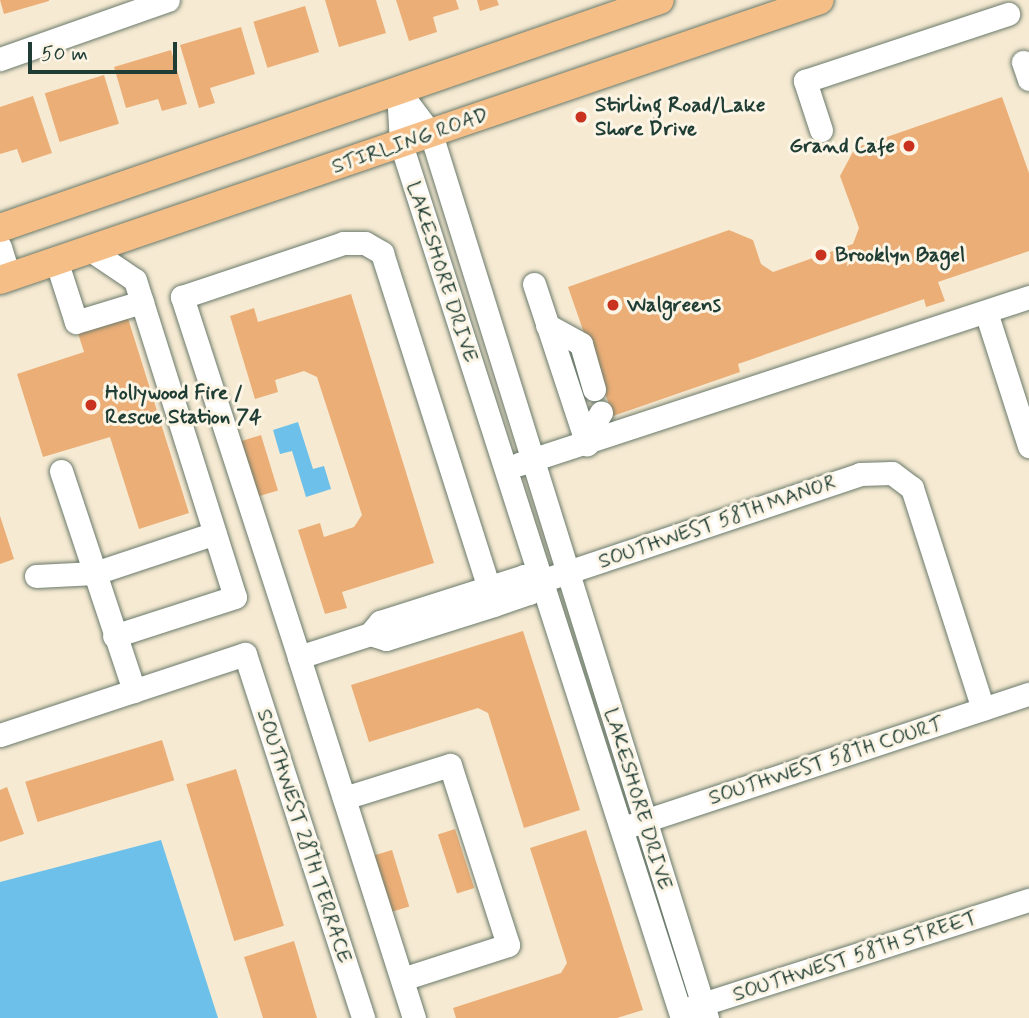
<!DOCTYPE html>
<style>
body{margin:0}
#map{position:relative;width:1029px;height:1018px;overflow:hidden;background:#f6ead2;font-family:Mynerve,sans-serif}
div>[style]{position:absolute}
.water>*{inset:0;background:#6dc0e9}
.building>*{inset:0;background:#ebae77;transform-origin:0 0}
.roads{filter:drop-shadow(0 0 2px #6a7a6b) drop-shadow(0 0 2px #6a7a6b)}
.minor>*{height:23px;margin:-11.5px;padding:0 11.5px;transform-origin:11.5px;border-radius:11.5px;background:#fff}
.major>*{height:28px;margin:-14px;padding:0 14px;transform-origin:14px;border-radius:14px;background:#f6be87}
.dots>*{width:19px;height:19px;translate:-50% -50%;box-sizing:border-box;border:4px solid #fcf5e5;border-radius:50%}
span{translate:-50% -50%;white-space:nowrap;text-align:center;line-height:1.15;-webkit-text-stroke:6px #fcf5e5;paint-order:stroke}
.poi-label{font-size:21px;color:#1f3d34;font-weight:700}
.left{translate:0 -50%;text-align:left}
.right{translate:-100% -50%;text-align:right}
.street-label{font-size:21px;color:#1f3d34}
.scale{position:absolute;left:28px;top:42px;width:149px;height:32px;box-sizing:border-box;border:4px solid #1f3d34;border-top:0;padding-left:9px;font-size:21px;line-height:24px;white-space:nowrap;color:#1f3d34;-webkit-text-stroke:5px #fcf5e5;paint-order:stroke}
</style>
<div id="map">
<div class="water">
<div style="clip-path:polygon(298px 422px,313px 469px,324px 466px,331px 489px,306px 497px,292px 451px,280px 454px,273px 430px)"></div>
<div style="clip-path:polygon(161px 840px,218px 1018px,0 1018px,0 882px)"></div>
</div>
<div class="building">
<div style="clip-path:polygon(0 0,49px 0,49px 1px,4px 14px)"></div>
<div style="clip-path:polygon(325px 0,376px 0,386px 33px,339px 47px)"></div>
<div style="clip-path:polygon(396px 0,456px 0,459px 9px,433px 17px,437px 32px,409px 41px)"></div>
<div style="clip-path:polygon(477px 0,497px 0,499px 5px,480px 11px)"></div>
<div style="left:305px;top:6px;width:48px;height:54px;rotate:73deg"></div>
<div style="clip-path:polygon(241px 27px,255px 74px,210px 88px,215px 103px,199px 108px,180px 45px)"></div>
<div style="clip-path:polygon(171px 50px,187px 104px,162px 111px,158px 99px,126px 108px,114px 67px)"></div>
<div style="left:104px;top:75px;width:51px;height:62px;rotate:73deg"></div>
<div style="clip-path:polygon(33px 96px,52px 153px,22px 163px,17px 149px,0 154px,0 107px)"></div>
<div style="clip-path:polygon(1002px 97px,1029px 173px,1029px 251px,938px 282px,945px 301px,926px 307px,924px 299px,738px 364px,740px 372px,613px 416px,568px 287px,729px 230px,753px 240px,761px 264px,773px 272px,853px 244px,859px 228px,840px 176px,855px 148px)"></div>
<div style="clip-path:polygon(351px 294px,434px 563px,342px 592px,347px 608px,325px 614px,298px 530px,320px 523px,324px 537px,354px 527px,362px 515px,317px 377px,304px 371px,275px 380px,278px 392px,255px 399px,230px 316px,254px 308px,258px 322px)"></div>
<div style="clip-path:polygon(126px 312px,189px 513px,139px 529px,110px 437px,43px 457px,17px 374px,84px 352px,76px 327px)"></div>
<div style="left:261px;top:435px;width:58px;height:21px;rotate:73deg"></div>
<div style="clip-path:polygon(0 516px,14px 559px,0 564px)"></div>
<div style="clip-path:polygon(523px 631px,580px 810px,524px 828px,488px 713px,478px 708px,369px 742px,351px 685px)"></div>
<div style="left:162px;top:740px;width:42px;height:143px;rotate:73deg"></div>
<div style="left:236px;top:769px;width:164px;height:52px;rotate:73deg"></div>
<div style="clip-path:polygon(7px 787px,24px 834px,0 842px,0 790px)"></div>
<div style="left:455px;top:829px;width:62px;height:18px;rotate:72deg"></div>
<div style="clip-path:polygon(586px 830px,643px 1010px,617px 1018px,456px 1018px,453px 1008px,561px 973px,567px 963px,530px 848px)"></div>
<div style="left:392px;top:850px;width:59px;height:19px;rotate:73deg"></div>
<div style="clip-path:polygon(294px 941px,317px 1018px,263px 1018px,244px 957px)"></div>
</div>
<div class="roads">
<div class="minor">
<div style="left:0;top:59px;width:178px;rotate:-19.4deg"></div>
<div style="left:1023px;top:62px;width:18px;rotate:71deg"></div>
<div style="left:398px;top:90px;width:55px;rotate:53.1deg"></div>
<div style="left:431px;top:134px;width:926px;rotate:72.66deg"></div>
<div style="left:398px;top:90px;width:54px;rotate:86.8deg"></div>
<div style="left:401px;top:144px;width:918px;rotate:72.18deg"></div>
<div style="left:821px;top:130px;width:52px;rotate:-108.1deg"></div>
<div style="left:805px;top:81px;width:214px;rotate:-18.3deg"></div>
<div style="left:0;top:247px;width:30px;rotate:73deg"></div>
<div style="left:89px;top:249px;width:55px;rotate:34deg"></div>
<div style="left:135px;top:280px;width:332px;rotate:72.5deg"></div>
<div style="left:235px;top:597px;width:127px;rotate:162.1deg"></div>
<div style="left:56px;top:260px;width:65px;rotate:72.1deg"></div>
<div style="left:76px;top:322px;width:69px;rotate:-16.9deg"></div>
<div style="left:534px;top:284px;width:169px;rotate:71.7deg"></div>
<div style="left:986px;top:312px;width:141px;rotate:72.2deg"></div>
<div style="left:547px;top:325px;width:39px;rotate:29deg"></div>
<div style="left:581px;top:344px;width:47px;rotate:73.9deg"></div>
<div style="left:585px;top:439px;width:31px;rotate:-59deg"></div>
<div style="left:519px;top:464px;width:537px;rotate:-18.13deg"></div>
<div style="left:61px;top:471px;width:232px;rotate:71.6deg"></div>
<div style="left:36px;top:576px;width:59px;rotate:-2.9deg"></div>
<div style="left:95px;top:573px;width:126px;rotate:-18.4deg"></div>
<div style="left:370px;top:634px;width:16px;rotate:-50deg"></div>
<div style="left:380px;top:622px;width:151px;rotate:-17.7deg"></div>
<div style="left:524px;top:576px;width:12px;rotate:31deg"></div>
<div style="left:534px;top:582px;width:10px;rotate:-11deg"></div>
<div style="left:544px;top:580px;width:333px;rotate:-18.5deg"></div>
<div style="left:860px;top:474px;width:32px;rotate:-2deg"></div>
<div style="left:892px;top:473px;width:25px;rotate:37deg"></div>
<div style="left:912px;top:488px;width:232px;rotate:72.2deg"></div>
<div style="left:299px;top:657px;width:379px;rotate:-108deg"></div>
<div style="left:182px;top:297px;width:170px;rotate:-18.5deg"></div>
<div style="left:343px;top:243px;width:22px"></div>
<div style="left:365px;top:243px;width:20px;rotate:30deg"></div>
<div style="left:382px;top:253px;width:369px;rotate:72.3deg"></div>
<div style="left:0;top:735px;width:258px;rotate:-18.3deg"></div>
<div style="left:245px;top:654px;width:383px;rotate:72deg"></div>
<div style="left:344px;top:798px;width:111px;rotate:-17.3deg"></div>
<div style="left:450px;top:765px;width:189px;rotate:72.1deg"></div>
<div style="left:508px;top:945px;width:111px;rotate:162.2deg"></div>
<div style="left:632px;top:825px;width:418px;rotate:-18.3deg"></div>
<div style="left:690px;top:1008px;width:356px;rotate:-17.7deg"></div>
<div style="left:414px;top:1018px;width:379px;rotate:-107.7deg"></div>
<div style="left:299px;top:657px;width:75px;rotate:-17.9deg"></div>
<div style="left:370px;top:634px;width:17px;rotate:17deg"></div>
<div style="left:386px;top:639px;width:113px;rotate:-17.5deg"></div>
<div style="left:494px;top:605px;width:37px;rotate:-19deg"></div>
<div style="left:529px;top:593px;width:12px;rotate:-66deg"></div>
</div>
<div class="major">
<div style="left:0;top:228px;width:698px;rotate:-19.06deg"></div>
<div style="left:0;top:280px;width:866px;rotate:-18.85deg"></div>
</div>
</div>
<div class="dots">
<div style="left:581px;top:117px;background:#c8321e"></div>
<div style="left:909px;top:146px;background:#c8321e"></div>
<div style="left:821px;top:255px;background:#c8321e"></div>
<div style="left:613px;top:305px;background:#c8321e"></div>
<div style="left:91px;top:405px;background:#c8321e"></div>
</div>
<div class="poi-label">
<span class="left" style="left:595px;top:117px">Stirling Road/Lake<br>Shore Drive</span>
<span class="right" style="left:895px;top:146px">Grand Cafe</span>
<span class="left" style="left:835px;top:255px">Brooklyn Bagel</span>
<span class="left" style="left:627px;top:305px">Walgreens</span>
<span class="left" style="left:105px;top:405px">Hollywood Fire /<br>Rescue Station 74</span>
</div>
<div class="street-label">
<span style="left:410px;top:141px;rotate:-19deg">STIRLING ROAD</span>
<span style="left:442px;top:272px;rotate:72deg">LAKESHORE DRIVE</span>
<span style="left:717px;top:522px;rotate:-19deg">SOUTHWEST 58TH MANOR</span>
<span style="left:826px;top:761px;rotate:-18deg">SOUTHWEST 58TH COURT</span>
<span style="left:638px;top:799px;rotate:73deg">LAKESHORE DRIVE</span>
<span style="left:304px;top:836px;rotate:72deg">SOUTHWEST 28TH TERRACE</span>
<span style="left:855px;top:956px;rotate:-18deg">SOUTHWEST 58TH STREET</span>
</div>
<div class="scale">50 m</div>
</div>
